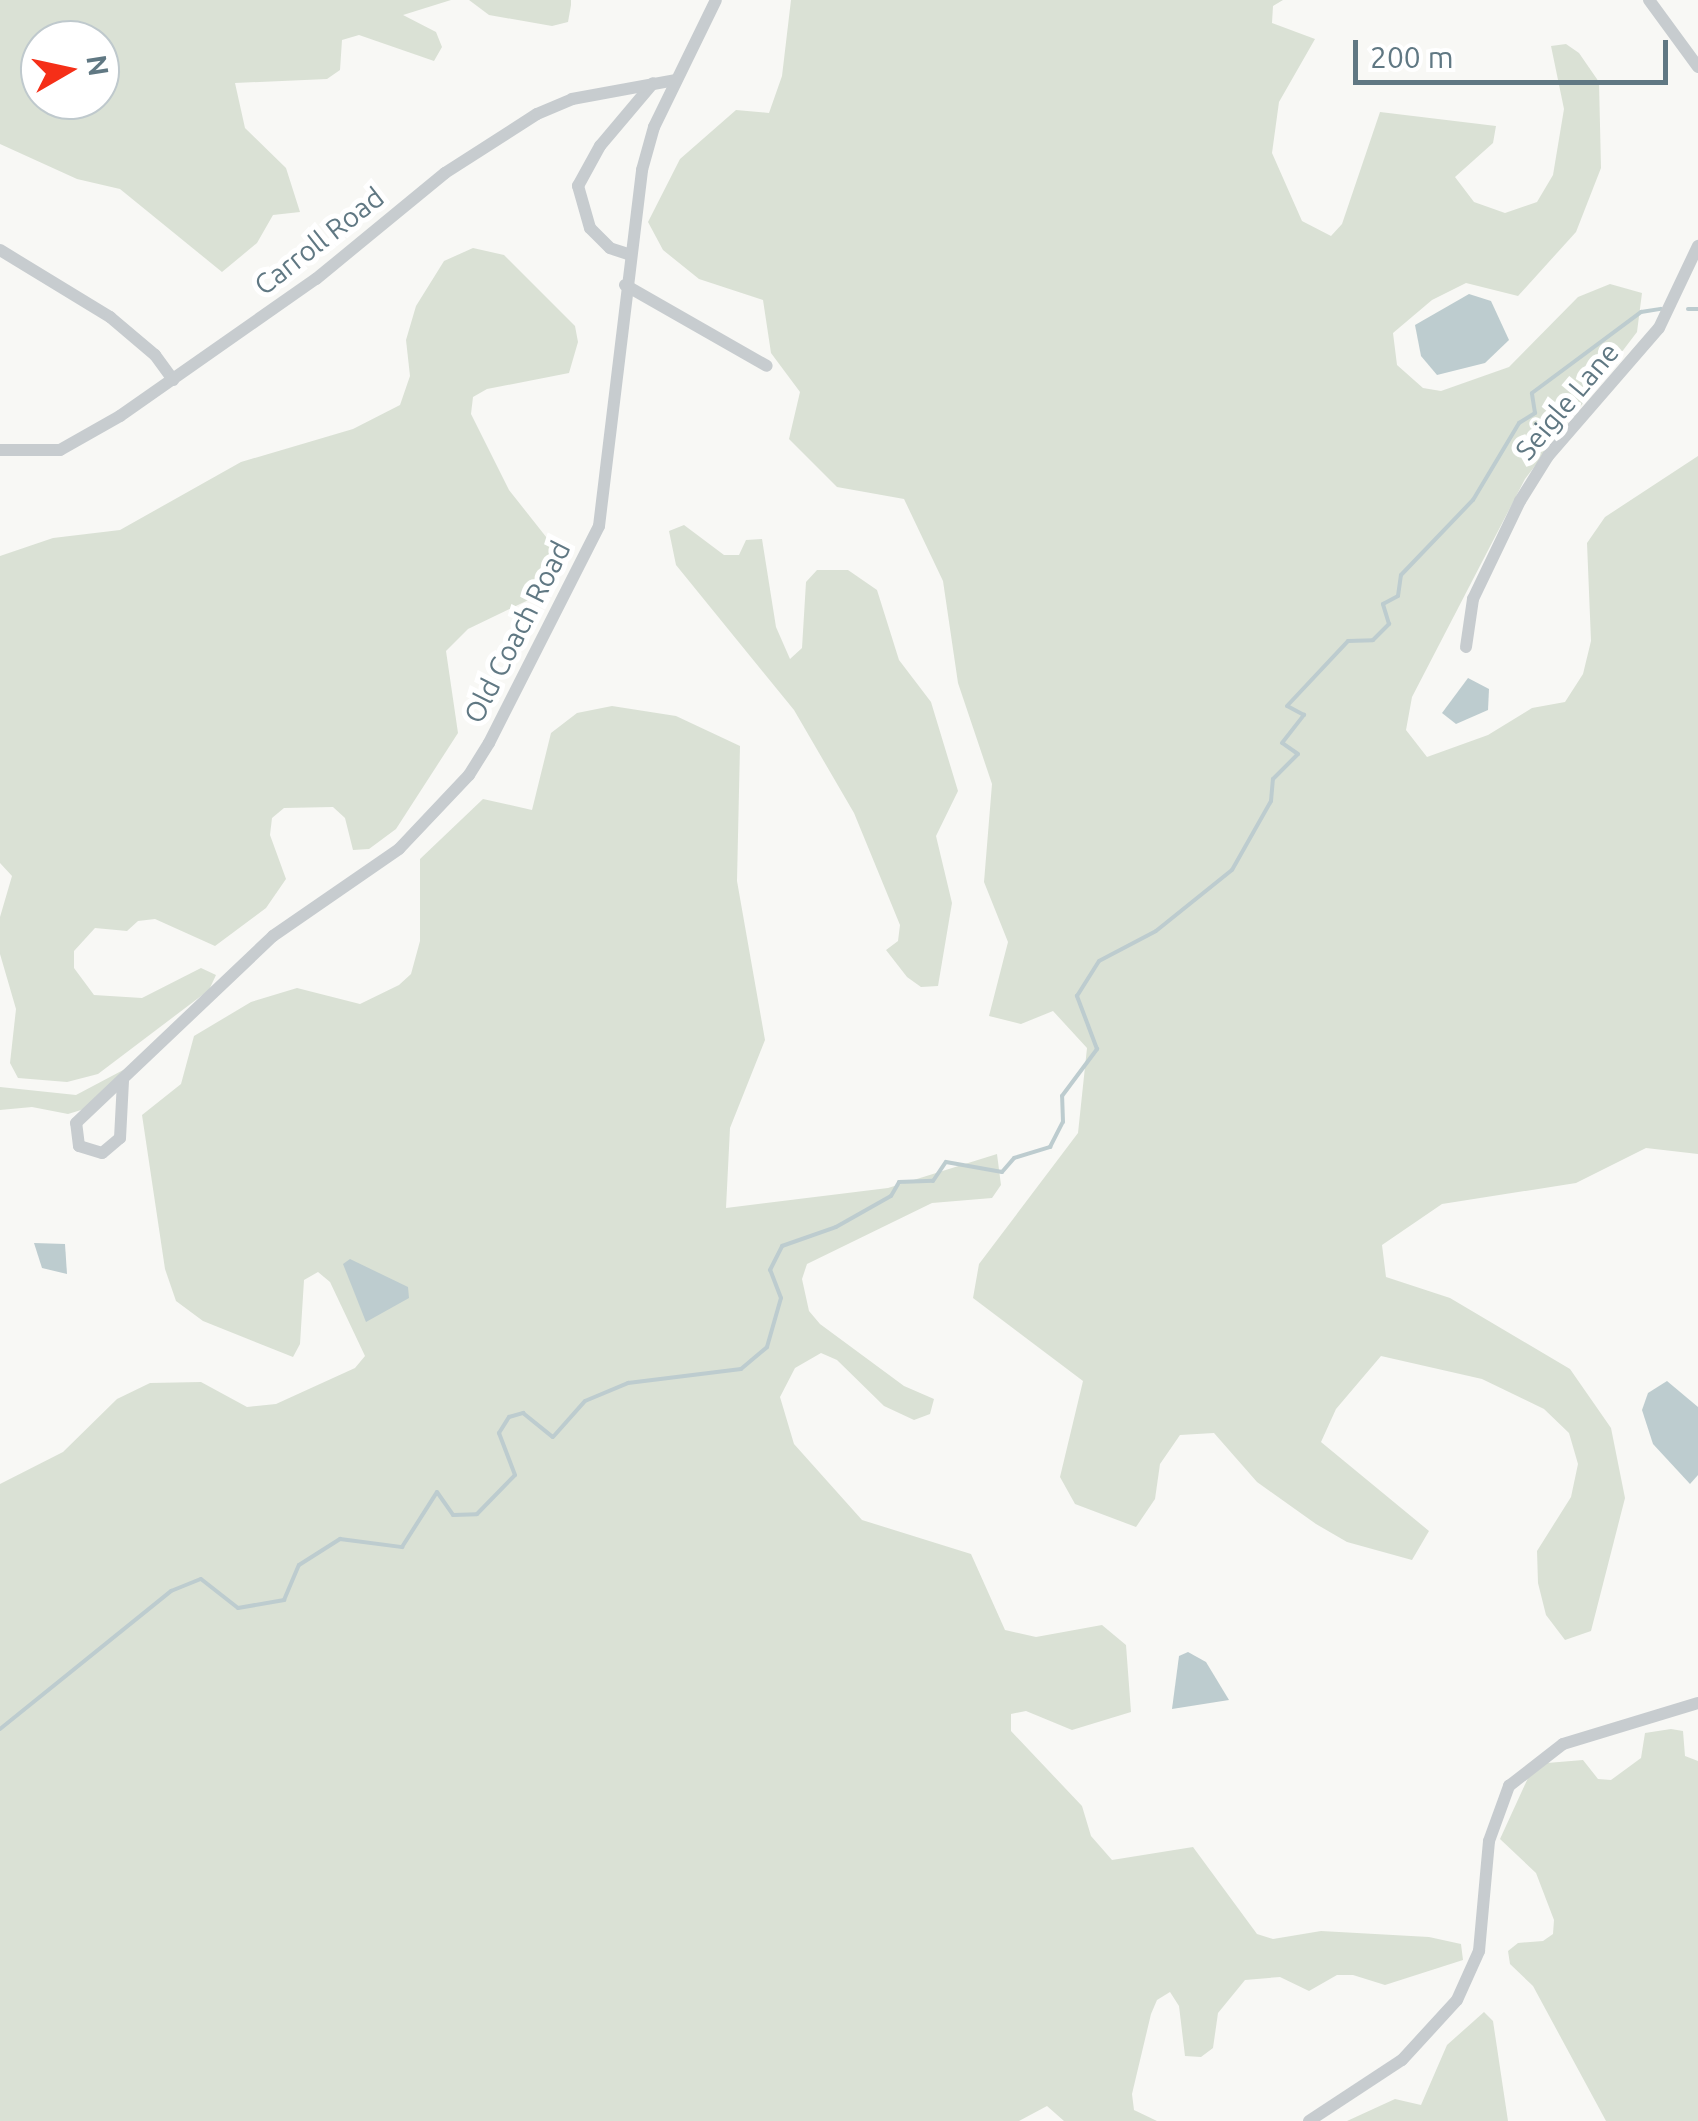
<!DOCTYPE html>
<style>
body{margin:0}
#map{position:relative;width:1698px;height:2121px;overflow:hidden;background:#f8f8f5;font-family:Ubuntu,sans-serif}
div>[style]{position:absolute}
.green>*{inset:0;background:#dae1d5}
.water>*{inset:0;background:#bdcccf}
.stream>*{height:4px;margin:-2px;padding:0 2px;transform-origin:2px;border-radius:2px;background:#bdcccf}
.minor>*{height:12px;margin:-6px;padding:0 6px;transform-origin:6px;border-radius:6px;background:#c7cccf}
span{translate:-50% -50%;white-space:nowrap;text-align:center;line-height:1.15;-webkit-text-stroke:10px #fff;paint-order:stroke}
.street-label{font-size:28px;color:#607883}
.north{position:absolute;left:20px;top:20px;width:100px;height:100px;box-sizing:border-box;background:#fff;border:2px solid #bfc9cd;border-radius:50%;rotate:81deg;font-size:28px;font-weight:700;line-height:40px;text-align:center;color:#607883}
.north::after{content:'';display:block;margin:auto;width:35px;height:45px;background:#f52f18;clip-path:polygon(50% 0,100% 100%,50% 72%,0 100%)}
.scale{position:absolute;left:1353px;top:40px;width:315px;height:45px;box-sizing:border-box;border:5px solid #607883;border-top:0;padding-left:12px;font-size:30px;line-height:35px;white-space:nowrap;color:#607883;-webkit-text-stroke:8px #fff;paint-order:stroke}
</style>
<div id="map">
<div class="green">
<div style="clip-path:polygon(evenodd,0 0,451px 0,403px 15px,436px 32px,442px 47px,434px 61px,359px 35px,342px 40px,340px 70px,327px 79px,235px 83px,245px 128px,286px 168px,300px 212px,273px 215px,257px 243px,222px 272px,120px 189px,77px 179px,0 144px,0 0,40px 40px,100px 40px,100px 100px,40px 100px,40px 40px)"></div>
<div style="clip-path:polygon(469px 0,571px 0,571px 5px,568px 22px,552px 26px,489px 15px)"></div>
<div style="clip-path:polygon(791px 0,1283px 0,1273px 6px,1272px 23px,1315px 39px,1279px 102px,1272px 153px,1302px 221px,1331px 236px,1342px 224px,1380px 112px,1496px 126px,1493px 143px,1455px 177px,1474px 202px,1505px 213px,1537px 202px,1553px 175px,1564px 109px,1551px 46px,1566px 44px,1579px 53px,1599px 82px,1601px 168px,1576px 232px,1518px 296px,1466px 283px,1432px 300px,1393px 333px,1397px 365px,1423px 388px,1441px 391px,1509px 367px,1578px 297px,1610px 284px,1642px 293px,1637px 332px,1525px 479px,1412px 697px,1406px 730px,1427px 757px,1488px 735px,1532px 708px,1565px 702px,1583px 674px,1591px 641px,1587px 543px,1605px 517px,1698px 456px,1698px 1154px,1646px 1148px,1576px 1183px,1442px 1204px,1382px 1245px,1386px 1277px,1450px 1298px,1570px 1369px,1611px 1428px,1625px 1498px,1591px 1631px,1565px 1640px,1546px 1615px,1538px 1583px,1537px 1551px,1571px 1497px,1578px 1464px,1569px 1433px,1544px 1409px,1482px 1379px,1381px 1356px,1336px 1409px,1321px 1442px,1429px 1531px,1412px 1560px,1347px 1542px,1316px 1524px,1257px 1482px,1214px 1433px,1180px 1435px,1160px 1464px,1155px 1499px,1136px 1527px,1075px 1504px,1060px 1477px,1083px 1381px,973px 1298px,979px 1264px,1078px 1133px,1087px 1048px,1053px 1011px,1021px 1024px,989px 1016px,1008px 942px,984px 882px,992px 784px,958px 683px,943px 581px,904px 499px,837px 487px,789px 439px,800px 392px,771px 353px,763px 300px,699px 279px,663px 250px,648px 222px,680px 159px,736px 110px,769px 113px,782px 76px)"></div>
<div style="clip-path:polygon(473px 248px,504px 255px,575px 326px,578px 342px,569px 373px,487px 389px,473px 397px,471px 414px,509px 490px,558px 552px,550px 582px,541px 594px,468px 629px,446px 651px,458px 733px,396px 829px,369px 849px,353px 850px,345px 818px,333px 807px,284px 808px,272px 818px,270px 835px,286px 879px,266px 908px,215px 946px,155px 919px,138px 921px,127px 931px,95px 928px,74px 951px,74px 968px,94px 995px,142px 998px,201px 968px,216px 975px,209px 990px,98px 1074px,67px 1082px,18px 1078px,10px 1063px,16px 1009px,0 954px,0 917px,12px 876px,0 863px,0 556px,53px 538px,120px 530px,241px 462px,353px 429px,400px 405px,410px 376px,406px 340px,416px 306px,444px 261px)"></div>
<div style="clip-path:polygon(684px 525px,724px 555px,739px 555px,746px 540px,762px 539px,776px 627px,790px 659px,802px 648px,806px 582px,817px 570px,848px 570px,877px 590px,899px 660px,931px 702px,958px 791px,936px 836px,952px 903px,938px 986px,921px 987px,907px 977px,886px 950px,898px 941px,900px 925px,854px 813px,794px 710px,676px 565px,669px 531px)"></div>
<div style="clip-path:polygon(612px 706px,676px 716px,740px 746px,737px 881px,765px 1040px,730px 1128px,726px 1208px,888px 1188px,997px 1154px,1001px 1185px,992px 1198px,932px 1203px,807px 1264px,802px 1279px,809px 1311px,820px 1324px,904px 1386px,934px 1399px,930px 1414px,914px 1420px,884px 1406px,837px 1360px,821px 1353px,795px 1368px,780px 1397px,794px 1444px,862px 1520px,971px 1554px,1005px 1630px,1036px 1637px,1102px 1625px,1126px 1645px,1131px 1712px,1072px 1730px,1026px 1711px,1011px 1714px,1011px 1731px,1082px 1806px,1091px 1836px,1112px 1860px,1193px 1847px,1257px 1934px,1273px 1939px,1321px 1931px,1429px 1937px,1461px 1944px,1463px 1960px,1385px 1985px,1353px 1975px,1337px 1975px,1309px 1991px,1280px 1977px,1245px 1980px,1218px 2013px,1213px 2048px,1201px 2057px,1185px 2056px,1179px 2006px,1170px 1992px,1157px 2000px,1151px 2014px,1132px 2094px,1134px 2110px,1157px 2121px,1064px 2121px,1047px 2106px,1019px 2121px,0 2121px,0 1484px,63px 1452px,117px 1399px,150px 1383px,201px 1382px,247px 1407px,276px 1404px,355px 1368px,365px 1356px,330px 1282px,318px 1272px,304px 1280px,300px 1344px,293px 1357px,203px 1321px,176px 1301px,165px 1269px,142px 1115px,181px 1084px,194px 1036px,251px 1002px,297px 988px,360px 1004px,399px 985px,411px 974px,420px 941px,420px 859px,483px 799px,532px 810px,551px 733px,577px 713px)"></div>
<div style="clip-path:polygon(127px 1068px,91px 1107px,68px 1114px,32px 1107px,0 1110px,0 1087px,76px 1095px)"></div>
<div style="clip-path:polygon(1671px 1729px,1683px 1731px,1685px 1756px,1698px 1761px,1698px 2121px,1606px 2121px,1533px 1986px,1510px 1964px,1508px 1951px,1518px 1943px,1543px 1941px,1553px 1934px,1554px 1920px,1536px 1873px,1500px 1839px,1528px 1778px,1547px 1763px,1583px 1760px,1598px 1779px,1611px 1780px,1641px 1758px,1645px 1733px)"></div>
<div style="clip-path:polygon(1484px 2012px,1493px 2021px,1508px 2121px,1347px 2121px,1395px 2099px,1421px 2105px,1447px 2045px)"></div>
</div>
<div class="water">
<div style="clip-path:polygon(1469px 294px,1491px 301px,1509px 340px,1485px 363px,1437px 375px,1421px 356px,1415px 325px)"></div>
<div style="clip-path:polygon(1468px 678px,1489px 689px,1488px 710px,1456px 724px,1442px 713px)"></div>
<div style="clip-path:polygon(34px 1243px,65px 1244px,67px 1274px,42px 1268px)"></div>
<div style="clip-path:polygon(350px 1259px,408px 1287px,409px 1298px,366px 1322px,343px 1264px)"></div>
<div style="clip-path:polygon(1667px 1381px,1698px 1407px,1698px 1475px,1690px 1484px,1653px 1444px,1642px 1410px,1648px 1393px)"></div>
<div style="clip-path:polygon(1188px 1652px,1206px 1662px,1229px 1700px,1172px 1709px,1179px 1656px)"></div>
</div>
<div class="stream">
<div style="left:1688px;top:309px;width:10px"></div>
<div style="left:0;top:1729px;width:220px;rotate:-38.9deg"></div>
<div style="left:171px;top:1591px;width:32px;rotate:-22deg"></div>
<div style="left:201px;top:1579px;width:47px;rotate:38.1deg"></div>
<div style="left:238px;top:1608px;width:47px;rotate:-9.9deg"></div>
<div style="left:284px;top:1600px;width:38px;rotate:-67deg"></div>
<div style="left:299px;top:1565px;width:49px;rotate:-32.4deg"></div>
<div style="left:340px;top:1539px;width:63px;rotate:7.4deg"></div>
<div style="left:402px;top:1547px;width:65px;rotate:-57.5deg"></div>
<div style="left:437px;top:1492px;width:28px;rotate:55deg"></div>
<div style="left:453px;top:1515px;width:24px;rotate:-2deg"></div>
<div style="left:477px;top:1514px;width:54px;rotate:-45.7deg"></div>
<div style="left:515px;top:1475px;width:45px;rotate:-110.9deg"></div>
<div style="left:499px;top:1433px;width:19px;rotate:-58deg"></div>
<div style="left:509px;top:1417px;width:15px;rotate:-16deg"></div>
<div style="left:523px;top:1413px;width:38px;rotate:39deg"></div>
<div style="left:553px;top:1437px;width:48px;rotate:-48.4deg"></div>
<div style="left:585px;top:1401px;width:47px;rotate:-22.7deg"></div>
<div style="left:628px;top:1383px;width:114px;rotate:-7.1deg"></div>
<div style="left:741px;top:1369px;width:34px;rotate:-40deg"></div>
<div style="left:767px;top:1347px;width:51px;rotate:-74.1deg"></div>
<div style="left:781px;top:1298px;width:30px;rotate:-111deg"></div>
<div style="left:770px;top:1270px;width:27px;rotate:-63deg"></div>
<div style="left:782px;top:1246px;width:57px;rotate:-19.4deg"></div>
<div style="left:836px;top:1227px;width:63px;rotate:-29.4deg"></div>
<div style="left:891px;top:1196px;width:16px;rotate:-60deg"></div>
<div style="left:899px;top:1182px;width:34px;rotate:-2deg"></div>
<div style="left:933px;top:1181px;width:23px;rotate:-56deg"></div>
<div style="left:946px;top:1162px;width:57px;rotate:10.1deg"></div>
<div style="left:1002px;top:1172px;width:18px;rotate:-49deg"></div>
<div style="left:1014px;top:1158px;width:38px;rotate:-17deg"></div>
<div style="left:1050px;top:1147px;width:28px;rotate:-63deg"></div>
<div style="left:1063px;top:1122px;width:26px;rotate:-92deg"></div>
<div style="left:1062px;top:1096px;width:59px;rotate:-53.3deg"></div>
<div style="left:1097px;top:1049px;width:57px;rotate:-110.7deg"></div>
<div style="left:1077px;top:996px;width:41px;rotate:-57.8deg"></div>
<div style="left:1099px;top:961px;width:64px;rotate:-27.8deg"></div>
<div style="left:1156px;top:931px;width:97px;rotate:-38.8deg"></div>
<div style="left:1232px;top:870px;width:79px;rotate:-60.5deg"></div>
<div style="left:1271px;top:801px;width:22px;rotate:-85deg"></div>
<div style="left:1273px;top:779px;width:35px;rotate:-45deg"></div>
<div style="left:1298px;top:754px;width:19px;rotate:-145deg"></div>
<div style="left:1282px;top:743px;width:36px;rotate:-52deg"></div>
<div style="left:1304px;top:715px;width:19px;rotate:-152deg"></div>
<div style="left:1287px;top:706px;width:89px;rotate:-46.8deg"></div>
<div style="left:1348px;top:641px;width:25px;rotate:-2deg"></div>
<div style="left:1373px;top:640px;width:23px;rotate:-45deg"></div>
<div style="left:1389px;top:624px;width:21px;rotate:-107deg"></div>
<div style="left:1383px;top:604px;width:17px;rotate:-28deg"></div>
<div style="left:1398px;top:596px;width:21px;rotate:-82deg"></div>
<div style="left:1401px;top:575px;width:104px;rotate:-46.2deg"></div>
<div style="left:1473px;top:500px;width:90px;rotate:-59.1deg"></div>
<div style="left:1519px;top:423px;width:19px;rotate:-32deg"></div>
<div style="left:1535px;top:413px;width:20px;rotate:-99deg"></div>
<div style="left:1532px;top:393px;width:136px;rotate:-36.6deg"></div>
<div style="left:1641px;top:312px;width:20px;rotate:-9deg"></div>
</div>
<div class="minor">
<div style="left:1649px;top:0;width:83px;rotate:53.8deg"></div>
<div style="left:0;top:250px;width:129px;rotate:31.3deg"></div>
<div style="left:110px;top:317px;width:59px;rotate:40.2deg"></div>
<div style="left:155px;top:355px;width:31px;rotate:54deg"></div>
<div style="left:628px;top:254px;width:19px;rotate:-162deg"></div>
<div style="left:610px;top:248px;width:28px;rotate:-135deg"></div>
<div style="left:590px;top:228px;width:44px;rotate:-105.9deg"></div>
<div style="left:578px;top:186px;width:46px;rotate:-61.2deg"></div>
<div style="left:600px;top:146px;width:82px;rotate:-49.9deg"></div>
<div style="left:625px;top:285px;width:163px;rotate:29.7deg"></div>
<div style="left:0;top:450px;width:60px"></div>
<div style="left:60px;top:450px;width:69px;rotate:-29.5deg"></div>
<div style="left:120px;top:416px;width:239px;rotate:-35deg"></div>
<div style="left:316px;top:279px;width:167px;rotate:-39.4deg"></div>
<div style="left:445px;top:173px;width:109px;rotate:-32.7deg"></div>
<div style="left:537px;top:114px;width:38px;rotate:-23deg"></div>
<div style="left:572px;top:99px;width:106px;rotate:-10.4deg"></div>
<div style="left:1466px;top:647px;width:49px;rotate:-81.7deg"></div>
<div style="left:1473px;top:599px;width:109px;rotate:-64.4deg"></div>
<div style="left:1520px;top:501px;width:53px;rotate:-58.1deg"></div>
<div style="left:1548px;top:456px;width:169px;rotate:-49.1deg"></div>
<div style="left:1659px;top:328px;width:91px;rotate:-64.6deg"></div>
<div style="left:123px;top:1081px;width:57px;rotate:93deg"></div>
<div style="left:120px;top:1138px;width:23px;rotate:140deg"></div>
<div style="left:102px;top:1153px;width:24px;rotate:-163deg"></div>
<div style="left:79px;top:1146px;width:23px;rotate:-97deg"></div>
<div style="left:76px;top:1123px;width:272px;rotate:-43.5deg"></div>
<div style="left:273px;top:936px;width:153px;rotate:-34.6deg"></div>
<div style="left:399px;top:849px;width:102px;rotate:-46.6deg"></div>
<div style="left:469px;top:775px;width:38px;rotate:-58deg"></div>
<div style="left:489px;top:743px;width:243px;rotate:-63.1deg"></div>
<div style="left:599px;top:526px;width:359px;rotate:-83.1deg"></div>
<div style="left:642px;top:170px;width:45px;rotate:-74.4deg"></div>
<div style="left:654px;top:127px;width:141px;rotate:-64deg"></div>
<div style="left:1309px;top:2121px;width:111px;rotate:-33.3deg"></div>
<div style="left:1402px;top:2060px;width:81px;rotate:-47.5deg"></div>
<div style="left:1457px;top:2000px;width:54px;rotate:-65.8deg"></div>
<div style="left:1479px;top:1951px;width:110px;rotate:-84.8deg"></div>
<div style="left:1489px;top:1841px;width:59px;rotate:-70deg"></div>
<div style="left:1509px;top:1786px;width:68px;rotate:-37.9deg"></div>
<div style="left:1563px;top:1744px;width:141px;rotate:-16.9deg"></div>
</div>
<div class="street-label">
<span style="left:319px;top:241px;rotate:-38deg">Carroll Road</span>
<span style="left:1567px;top:401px;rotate:-50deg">Seigle Lane</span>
<span style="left:517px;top:632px;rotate:-63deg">Old Coach Road</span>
</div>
<div class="north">N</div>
<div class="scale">200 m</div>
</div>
